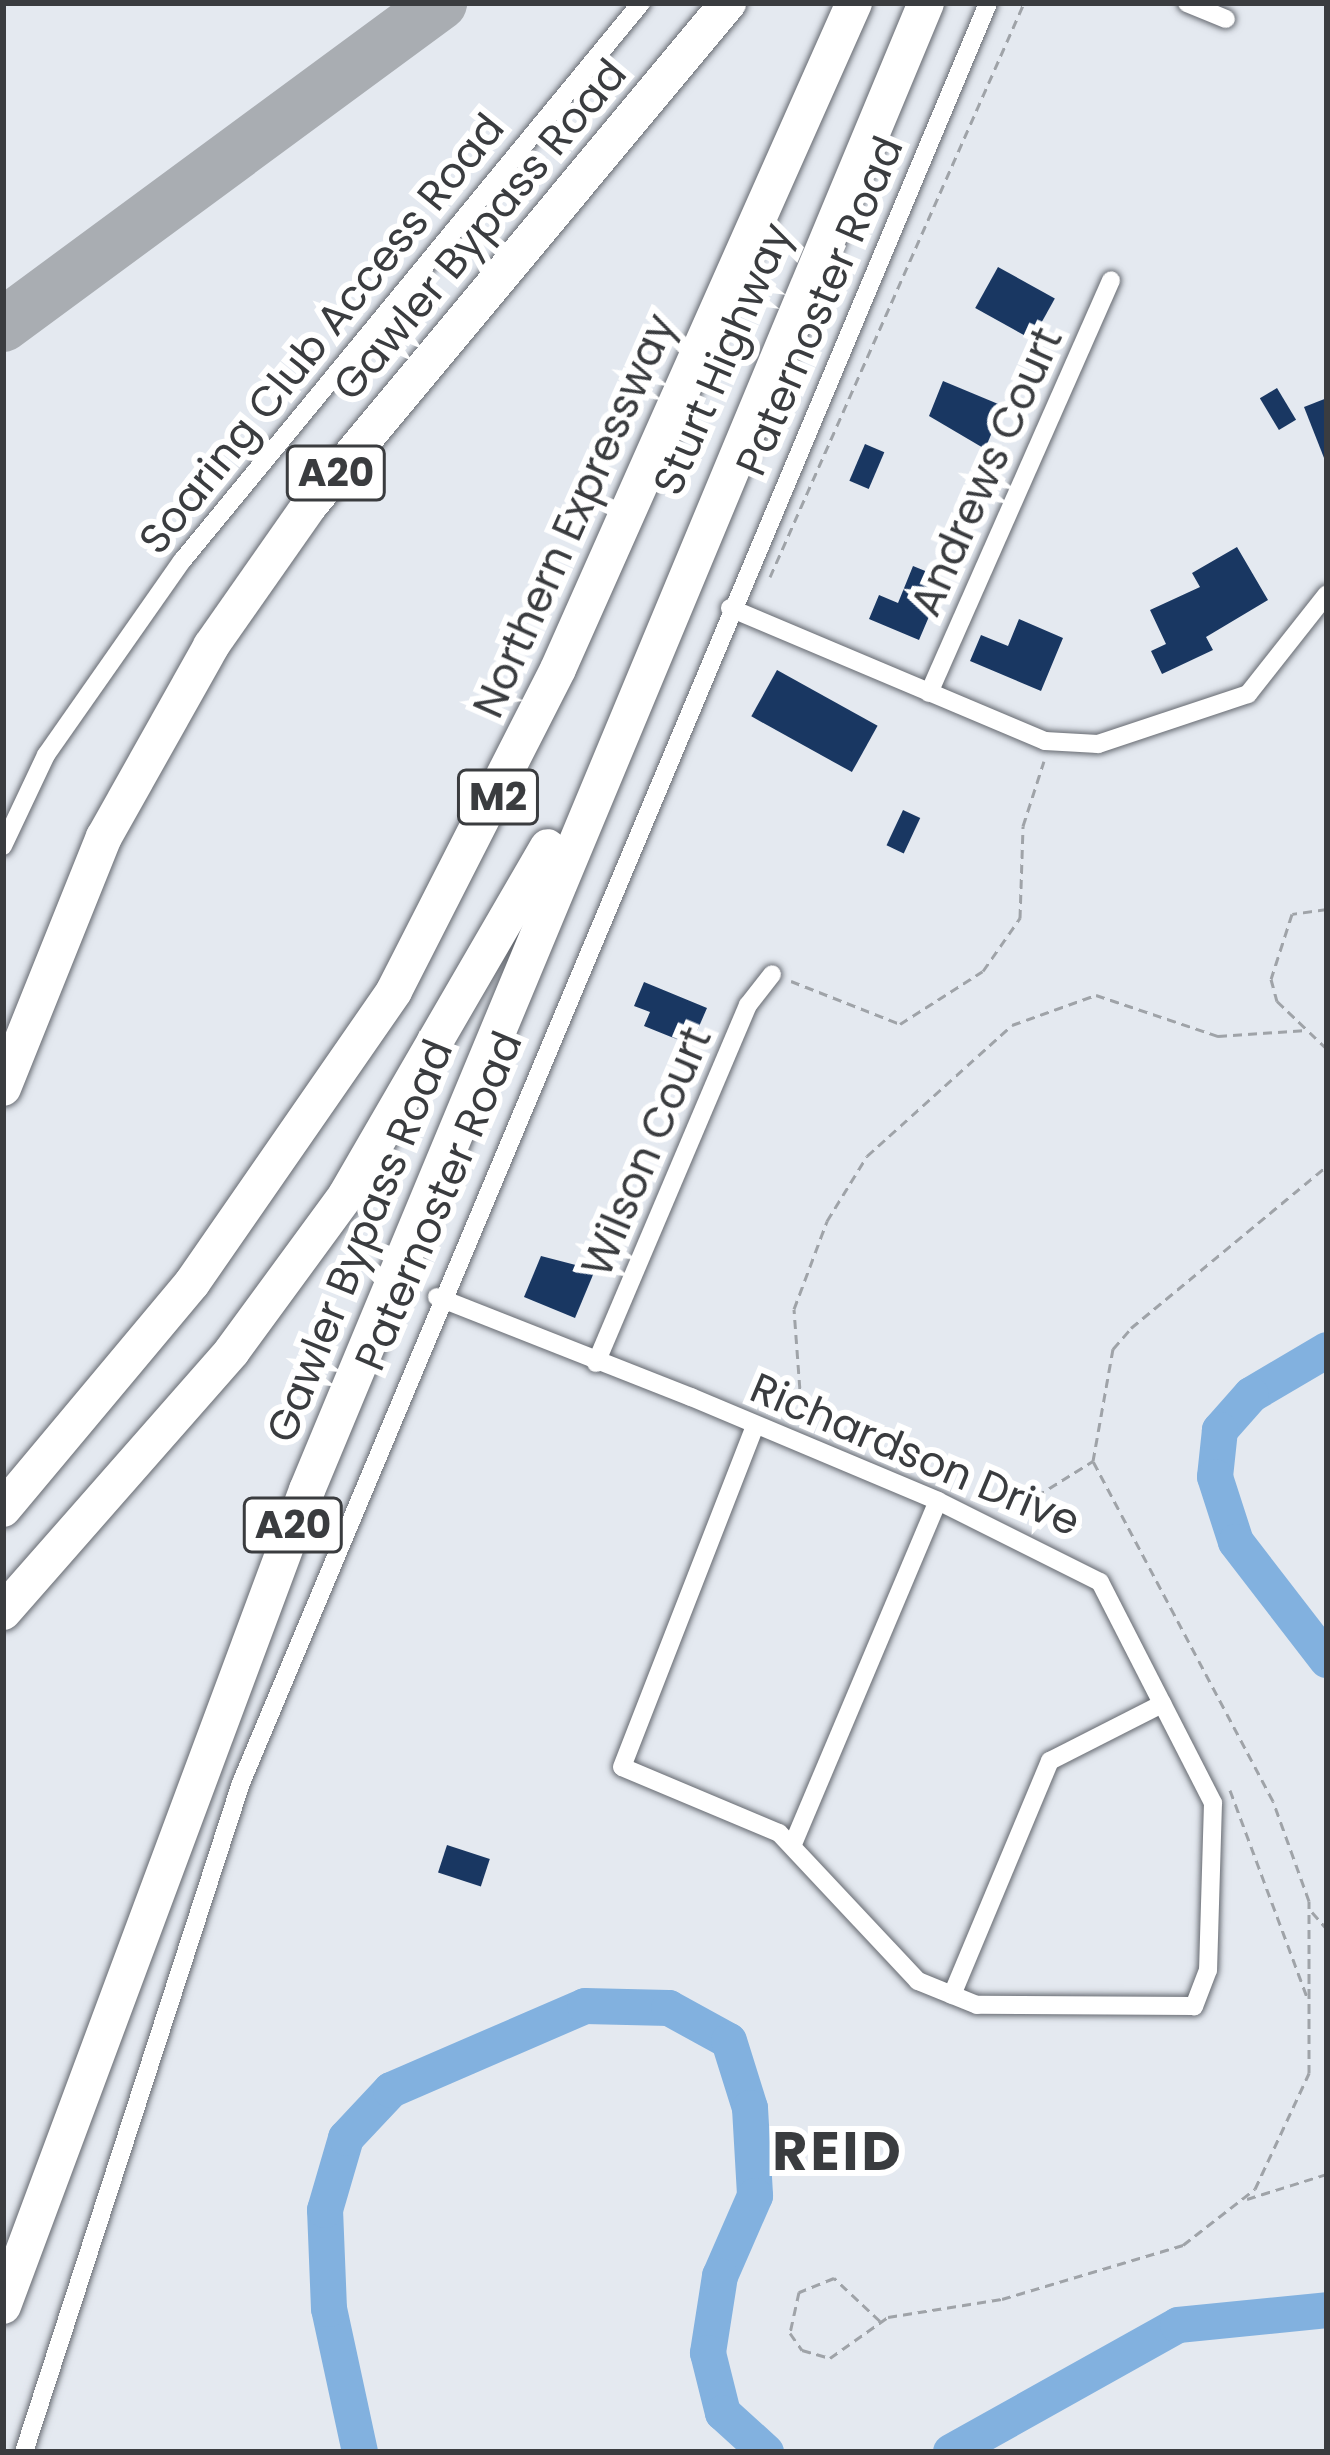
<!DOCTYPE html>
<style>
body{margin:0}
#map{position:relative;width:1330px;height:2455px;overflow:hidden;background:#e4e9f0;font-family:Poppins,sans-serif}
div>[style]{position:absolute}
.river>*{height:36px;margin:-18px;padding:0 18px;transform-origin:18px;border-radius:18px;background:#82b1df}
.taxiway>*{height:54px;margin:-27px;padding:0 27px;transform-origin:27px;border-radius:27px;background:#a9adb2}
.building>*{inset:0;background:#193762;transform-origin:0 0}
.path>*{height:3px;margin-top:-1.5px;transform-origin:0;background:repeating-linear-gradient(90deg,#9fa3a8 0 9px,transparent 0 15px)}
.roads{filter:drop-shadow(0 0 3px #656970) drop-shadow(0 0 3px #656970)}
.street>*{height:18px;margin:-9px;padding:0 9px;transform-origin:9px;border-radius:9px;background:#fff}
.highway>*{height:36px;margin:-18px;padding:0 18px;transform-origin:18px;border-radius:18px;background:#fff}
span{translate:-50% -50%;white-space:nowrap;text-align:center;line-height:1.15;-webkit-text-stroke:12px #fff;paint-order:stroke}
.shield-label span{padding:3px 9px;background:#fff;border:3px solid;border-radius:9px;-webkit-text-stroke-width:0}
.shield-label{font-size:39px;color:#3a3c3f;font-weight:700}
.street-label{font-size:42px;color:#3a3c3f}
.district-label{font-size:54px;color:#3a3c3f;font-weight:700;letter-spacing:3px}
.frame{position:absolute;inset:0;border:6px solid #3a3c3f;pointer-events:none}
</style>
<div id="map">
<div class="river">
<div style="left:1327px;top:1350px;width:88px;rotate:149.4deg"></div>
<div style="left:1251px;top:1395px;width:47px;rotate:131.5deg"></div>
<div style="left:1220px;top:1430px;width:47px;rotate:96.1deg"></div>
<div style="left:1215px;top:1477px;width:68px;rotate:72.1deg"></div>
<div style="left:1236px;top:1542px;width:149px;rotate:52.4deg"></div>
<div style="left:360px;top:2452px;width:146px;rotate:-102.2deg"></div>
<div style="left:329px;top:2309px;width:99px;rotate:-92.3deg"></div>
<div style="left:325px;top:2210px;width:75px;rotate:-73.7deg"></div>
<div style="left:346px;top:2138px;width:66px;rotate:-46.8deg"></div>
<div style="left:391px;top:2090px;width:211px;rotate:-23.4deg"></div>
<div style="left:585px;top:2006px;width:84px;rotate:1.4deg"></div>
<div style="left:669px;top:2008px;width:68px;rotate:28.8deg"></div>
<div style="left:729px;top:2041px;width:70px;rotate:72.6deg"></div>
<div style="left:750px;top:2108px;width:88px;rotate:86.7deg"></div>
<div style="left:755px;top:2196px;width:87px;rotate:113.6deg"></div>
<div style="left:720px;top:2276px;width:78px;rotate:98.9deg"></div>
<div style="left:708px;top:2353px;width:62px;rotate:76deg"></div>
<div style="left:723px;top:2413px;width:58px;rotate:42.2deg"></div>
<div style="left:951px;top:2452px;width:260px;rotate:-29.2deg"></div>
<div style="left:1178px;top:2325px;width:150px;rotate:-5.7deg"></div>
</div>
<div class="taxiway">
<div style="left:3px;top:325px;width:543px;rotate:-36.38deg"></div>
</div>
<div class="building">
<div style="left:998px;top:267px;width:65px;height:47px;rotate:29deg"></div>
<div style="clip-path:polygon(943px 381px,1003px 406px,985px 449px,929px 416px)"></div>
<div style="left:1277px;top:388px;width:37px;height:20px;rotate:59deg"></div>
<div style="clip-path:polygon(1327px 398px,1327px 462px,1326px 463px,1304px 407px)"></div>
<div style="left:865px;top:444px;width:21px;height:40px;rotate:23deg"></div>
<div style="clip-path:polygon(1237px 547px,1268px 600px,1206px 637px,1213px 650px,1162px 674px,1151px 651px,1166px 644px,1150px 610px,1200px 587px,1192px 573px)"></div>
<div style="clip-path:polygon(913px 566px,945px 579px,919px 640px,869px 619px,879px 595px,898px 603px)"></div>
<div style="clip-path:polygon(1019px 619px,1063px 638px,1041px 691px,970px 661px,981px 635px,1008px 646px)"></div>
<div style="left:777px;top:670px;width:115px;height:53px;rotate:29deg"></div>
<div style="left:903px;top:810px;width:19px;height:39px;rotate:25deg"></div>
<div style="clip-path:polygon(644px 982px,707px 1008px,691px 1045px,644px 1026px,650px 1012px,634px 1006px)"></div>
<div style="clip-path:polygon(541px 1256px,595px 1270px,575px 1318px,524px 1297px)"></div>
<div style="left:447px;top:1845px;width:45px;height:29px;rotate:18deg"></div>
</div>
<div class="path">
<div style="left:770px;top:577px;width:628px;rotate:-66.13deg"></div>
<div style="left:1327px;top:909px;width:35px;rotate:172deg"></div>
<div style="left:1292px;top:914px;width:68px;rotate:107.9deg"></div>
<div style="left:1271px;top:979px;width:23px;rotate:75deg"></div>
<div style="left:1277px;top:1001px;width:69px;rotate:43.8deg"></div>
<div style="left:791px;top:981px;width:117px;rotate:21.5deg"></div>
<div style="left:900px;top:1024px;width:98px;rotate:-32.6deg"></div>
<div style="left:983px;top:971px;width:65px;rotate:-55.1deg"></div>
<div style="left:1020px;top:918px;width:92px;rotate:-88.1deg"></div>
<div style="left:1023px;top:826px;width:68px;rotate:-72.1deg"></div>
<div style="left:802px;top:1418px;width:109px;rotate:-94.2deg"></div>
<div style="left:794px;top:1309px;width:94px;rotate:-69.4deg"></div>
<div style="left:827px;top:1221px;width:76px;rotate:-58.4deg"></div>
<div style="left:867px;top:1156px;width:195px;rotate:-42.1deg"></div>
<div style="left:1012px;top:1025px;width:89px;rotate:-19.7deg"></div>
<div style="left:1096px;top:995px;width:129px;rotate:18.6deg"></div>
<div style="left:1218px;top:1036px;width:89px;rotate:-3.9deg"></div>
<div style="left:1011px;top:1512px;width:97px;rotate:-31.9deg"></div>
<div style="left:1093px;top:1461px;width:114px;rotate:-79.9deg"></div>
<div style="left:1113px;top:1349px;width:28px;rotate:-49deg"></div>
<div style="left:1131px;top:1328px;width:254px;rotate:-39.6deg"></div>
<div style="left:1230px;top:1790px;width:221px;rotate:69.6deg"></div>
<div style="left:1312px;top:1912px;width:23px;rotate:49deg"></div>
<div style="left:1247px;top:2199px;width:84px;rotate:-17.4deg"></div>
<div style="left:880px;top:2321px;width:63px;rotate:-136.9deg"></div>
<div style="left:834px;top:2278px;width:38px;rotate:158deg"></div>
<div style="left:799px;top:2292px;width:42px;rotate:102.4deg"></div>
<div style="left:790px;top:2333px;width:21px;rotate:55deg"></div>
<div style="left:802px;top:2350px;width:29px;rotate:16deg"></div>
<div style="left:830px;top:2358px;width:71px;rotate:-35.3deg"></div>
<div style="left:888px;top:2317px;width:115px;rotate:-9deg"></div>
<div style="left:1002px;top:2299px;width:189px;rotate:-16.6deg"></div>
<div style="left:1183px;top:2245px;width:91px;rotate:-37.9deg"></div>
<div style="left:1255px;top:2189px;width:128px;rotate:-65deg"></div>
<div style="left:1309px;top:2073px;width:172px;rotate:-90deg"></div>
<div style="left:1309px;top:1901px;width:106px;rotate:-109.8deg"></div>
<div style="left:1273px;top:1801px;width:385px;rotate:-117.9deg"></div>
</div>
<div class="roads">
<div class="street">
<div style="left:1187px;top:3px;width:42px;rotate:22.3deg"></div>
<div style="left:730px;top:608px;width:342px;rotate:22.9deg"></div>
<div style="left:1045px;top:741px;width:53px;rotate:3.2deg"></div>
<div style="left:1098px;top:744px;width:158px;rotate:-18.4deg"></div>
<div style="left:1248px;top:694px;width:127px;rotate:-51.7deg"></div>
<div style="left:929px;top:693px;width:451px;rotate:-66.2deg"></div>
<div style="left:3px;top:846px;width:101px;rotate:-64.7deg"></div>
<div style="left:46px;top:755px;width:237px;rotate:-55deg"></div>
<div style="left:182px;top:561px;width:723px;rotate:-50.56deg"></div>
<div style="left:437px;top:1297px;width:273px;rotate:21.5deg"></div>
<div style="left:691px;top:1397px;width:268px;rotate:22.8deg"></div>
<div style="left:938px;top:1501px;width:181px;rotate:26.6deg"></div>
<div style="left:1100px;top:1582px;width:248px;rotate:62.9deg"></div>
<div style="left:1213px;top:1803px;width:167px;rotate:91.7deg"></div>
<div style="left:1208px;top:1970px;width:39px;rotate:111deg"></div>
<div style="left:1194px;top:2006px;width:217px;rotate:-179.7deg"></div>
<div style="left:977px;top:2005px;width:64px;rotate:-157.9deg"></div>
<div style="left:918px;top:1981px;width:203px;rotate:-133.2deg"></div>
<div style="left:779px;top:1833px;width:170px;rotate:-157.2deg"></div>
<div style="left:622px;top:1767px;width:366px;rotate:-68.7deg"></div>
<div style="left:596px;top:1363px;width:389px;rotate:-67deg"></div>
<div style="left:748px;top:1005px;width:39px;rotate:-52deg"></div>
<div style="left:793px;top:1844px;width:372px;rotate:-67.1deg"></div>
<div style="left:952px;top:1995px;width:254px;rotate:-67.3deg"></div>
<div style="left:1050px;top:1761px;width:126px;rotate:-27deg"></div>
<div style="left:24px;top:2452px;width:703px;rotate:-72.03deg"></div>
<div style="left:241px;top:1783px;width:1930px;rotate:-67.23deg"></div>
</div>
<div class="highway">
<div style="left:3px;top:1088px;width:271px;rotate:-68.1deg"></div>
<div style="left:104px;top:837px;width:219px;rotate:-60.7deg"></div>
<div style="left:211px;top:646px;width:171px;rotate:-55deg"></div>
<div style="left:309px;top:506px;width:655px;rotate:-50.21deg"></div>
<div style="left:3px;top:1509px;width:295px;rotate:-50.1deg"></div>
<div style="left:192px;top:1283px;width:355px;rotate:-55.3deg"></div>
<div style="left:394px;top:991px;width:361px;rotate:-63deg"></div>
<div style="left:558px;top:669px;width:729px;rotate:-66.04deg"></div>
<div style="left:3px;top:1612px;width:347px;rotate:-48.7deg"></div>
<div style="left:232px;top:1351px;width:193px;rotate:-53.8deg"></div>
<div style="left:346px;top:1195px;width:402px;rotate:-59.9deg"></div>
<div style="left:3px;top:2306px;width:871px;rotate:-69.57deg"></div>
<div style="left:307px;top:1490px;width:1611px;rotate:-67.4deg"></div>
</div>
</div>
<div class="shield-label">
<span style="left:336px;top:473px">A20</span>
<span style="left:498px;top:797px">M2</span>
<span style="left:293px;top:1525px">A20</span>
</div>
<div class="street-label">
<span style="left:480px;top:230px;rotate:-50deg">Gawler Bypass Road</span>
<span style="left:820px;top:306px;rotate:-67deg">Paternoster Road</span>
<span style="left:322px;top:334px;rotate:-51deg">Soaring Club Access Road</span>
<span style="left:723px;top:359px;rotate:-67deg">Sturt Highway</span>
<span style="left:987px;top:472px;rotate:-66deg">Andrews Court</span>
<span style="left:575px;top:516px;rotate:-66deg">Northern Expressway</span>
<span style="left:647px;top:1152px;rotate:-67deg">Wilson Court</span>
<span style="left:439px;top:1201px;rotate:-67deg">Paternoster Road</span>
<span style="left:360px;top:1241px;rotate:-68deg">Gawler Bypass Road</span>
<span style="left:915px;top:1455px;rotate:23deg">Richardson Drive</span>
</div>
<div class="district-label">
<span style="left:838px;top:2151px">REID</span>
</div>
<div class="frame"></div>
</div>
